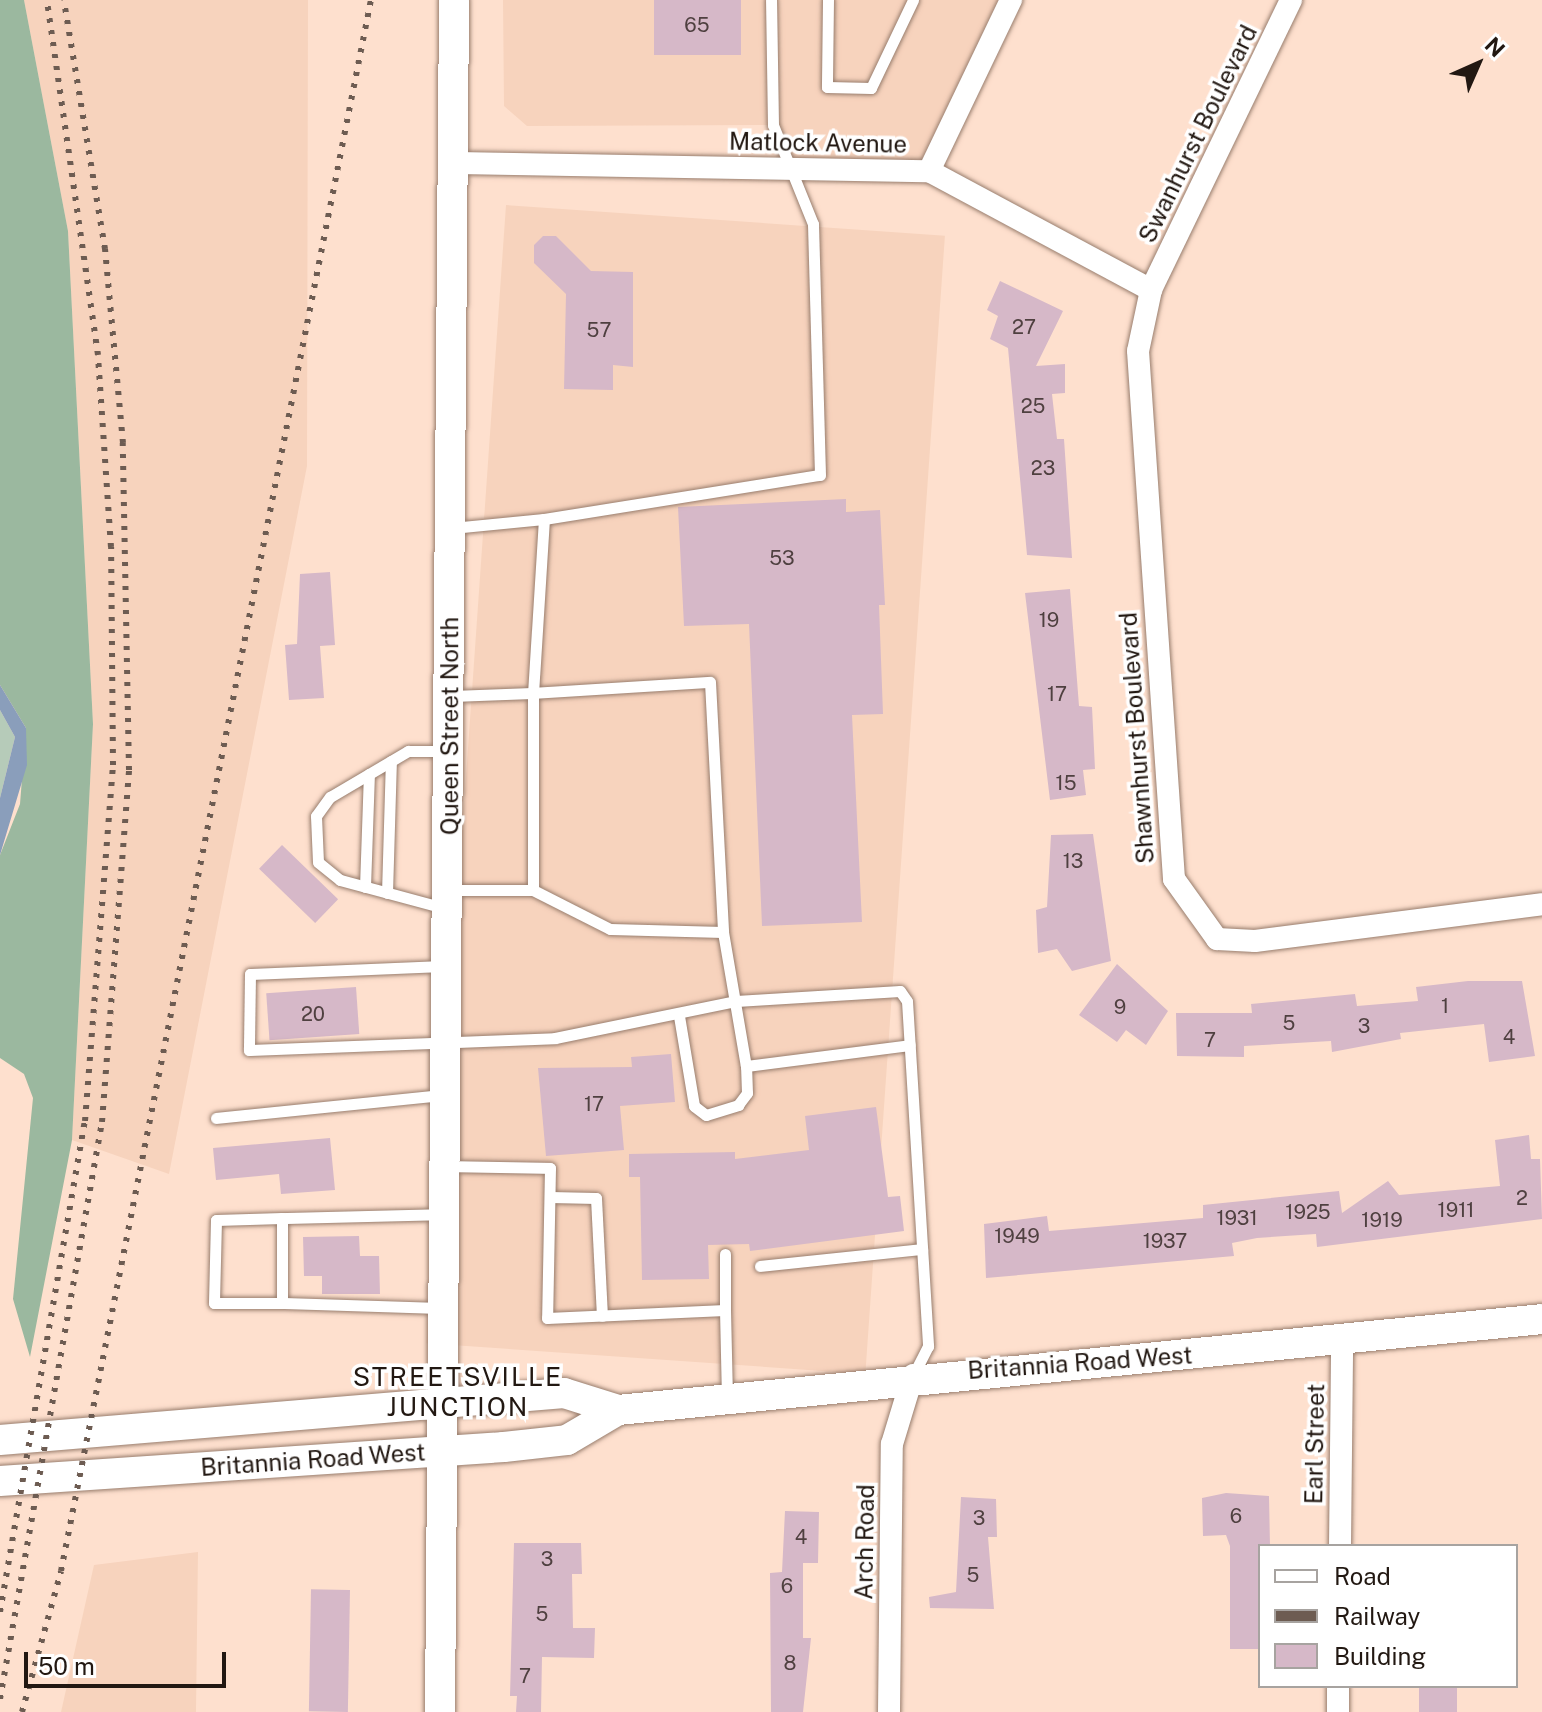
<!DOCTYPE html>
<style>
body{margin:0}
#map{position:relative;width:1542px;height:1712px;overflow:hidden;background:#fee0ce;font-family:"Public Sans",sans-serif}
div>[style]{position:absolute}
.built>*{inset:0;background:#f7d3bd;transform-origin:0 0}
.green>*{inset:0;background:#b6cbb9}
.forest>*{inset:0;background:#9bb89f}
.water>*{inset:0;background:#8a9ebb}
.building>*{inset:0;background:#d6b8c8;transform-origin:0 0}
.roads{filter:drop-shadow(0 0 2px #987d6d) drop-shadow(0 0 2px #987d6d)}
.service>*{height:11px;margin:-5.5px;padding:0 5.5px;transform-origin:5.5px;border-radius:5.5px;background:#fff}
.minor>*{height:22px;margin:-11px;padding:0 11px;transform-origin:11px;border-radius:11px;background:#fff}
.secondary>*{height:30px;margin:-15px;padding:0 15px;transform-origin:15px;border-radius:15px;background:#fff}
.rail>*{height:6px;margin-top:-3px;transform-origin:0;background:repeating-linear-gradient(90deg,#6d5c52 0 4px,transparent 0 12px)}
span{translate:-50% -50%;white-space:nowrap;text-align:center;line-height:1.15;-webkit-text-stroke:7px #fff;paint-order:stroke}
.number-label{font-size:20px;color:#4f4040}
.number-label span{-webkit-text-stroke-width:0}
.street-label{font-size:24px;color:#221812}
.neighbourhood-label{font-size:26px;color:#221812;letter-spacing:2px}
.legend{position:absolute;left:1258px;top:1544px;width:260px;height:144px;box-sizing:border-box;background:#fff;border:2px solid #a7a3a0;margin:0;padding:10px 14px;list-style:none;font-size:24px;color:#221812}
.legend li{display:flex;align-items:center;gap:16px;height:40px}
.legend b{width:40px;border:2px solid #a7a3a0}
.north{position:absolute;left:1438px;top:24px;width:80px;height:80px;-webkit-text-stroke:6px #fff;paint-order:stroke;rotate:45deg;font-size:22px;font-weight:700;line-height:32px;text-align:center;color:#221812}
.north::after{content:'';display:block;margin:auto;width:28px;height:36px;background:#221812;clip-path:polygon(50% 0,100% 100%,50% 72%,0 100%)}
.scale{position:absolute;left:24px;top:1652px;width:202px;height:36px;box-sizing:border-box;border:4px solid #221812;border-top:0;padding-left:10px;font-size:24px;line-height:28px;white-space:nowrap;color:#221812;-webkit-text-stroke:6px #fff;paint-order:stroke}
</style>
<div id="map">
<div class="built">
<div style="clip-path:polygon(24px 0,308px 0,307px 466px,169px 1174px,72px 1140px,93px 724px,68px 231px)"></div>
<div style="clip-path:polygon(503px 0,1011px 0,929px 171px,791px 169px,772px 125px,527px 126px,504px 106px)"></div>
<div style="left:506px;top:205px;width:440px;height:1141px;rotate:4deg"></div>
<div style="clip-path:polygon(198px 1552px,196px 1712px,61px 1712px,94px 1565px)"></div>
</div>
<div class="green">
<div style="clip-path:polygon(0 710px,15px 737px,0 798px)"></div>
</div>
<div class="forest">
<div style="clip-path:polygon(0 0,24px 0,68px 231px,93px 724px,72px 1140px,30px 1357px,13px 1299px,33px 1098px,24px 1074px,0 1058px,0 855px,20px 804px,26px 728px,0 685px)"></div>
</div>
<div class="water">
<div style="clip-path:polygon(0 685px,26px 728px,27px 765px,0 855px,0 798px,15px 737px,0 710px)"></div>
</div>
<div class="building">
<div style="left:654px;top:0;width:87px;height:55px"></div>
<div style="clip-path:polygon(543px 236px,556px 236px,591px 271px,633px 272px,633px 367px,613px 365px,613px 390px,564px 389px,566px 294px,534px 263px,534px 245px)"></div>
<div style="clip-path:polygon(1000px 281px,1063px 311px,1036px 366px,1065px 364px,1065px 393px,1052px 394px,1057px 439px,1064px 439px,1072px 558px,1027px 555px,1008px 348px,990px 339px,998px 316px,987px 310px)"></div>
<div style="clip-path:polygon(846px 499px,846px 512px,880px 510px,885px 605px,879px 605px,883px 714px,852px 715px,862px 922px,762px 926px,749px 624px,684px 626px,678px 507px)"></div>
<div style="clip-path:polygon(330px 572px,335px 645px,320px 646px,324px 698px,289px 700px,285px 645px,297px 644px,300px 574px)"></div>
<div style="clip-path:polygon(1070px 589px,1079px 706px,1092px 707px,1095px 769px,1083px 770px,1086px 795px,1050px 800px,1025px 593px)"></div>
<div style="clip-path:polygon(1093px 834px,1111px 961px,1072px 971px,1057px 949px,1038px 953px,1036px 910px,1047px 907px,1051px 835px)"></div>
<div style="left:282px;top:845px;width:78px;height:33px;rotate:44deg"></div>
<div style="clip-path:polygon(1117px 964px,1168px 1011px,1146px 1045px,1126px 1030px,1117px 1042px,1079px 1015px)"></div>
<div style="clip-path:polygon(1468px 981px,1522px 981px,1535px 1056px,1489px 1062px,1484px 1024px,1400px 1033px,1401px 1039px,1332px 1052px,1331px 1041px,1244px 1046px,1244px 1057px,1177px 1056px,1176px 1013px,1252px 1013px,1251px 1004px,1355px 994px,1357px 1006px,1418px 1001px,1416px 987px)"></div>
<div style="left:356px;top:987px;width:47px;height:90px;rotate:86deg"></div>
<div style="clip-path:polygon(671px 1054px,675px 1102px,620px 1106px,624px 1150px,546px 1156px,538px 1068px,632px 1067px,631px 1057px)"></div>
<div style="clip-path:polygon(876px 1107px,888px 1197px,900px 1196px,904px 1231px,750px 1251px,749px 1244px,708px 1245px,709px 1279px,642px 1280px,640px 1177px,629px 1177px,629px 1154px,735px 1152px,735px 1159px,809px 1150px,805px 1116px)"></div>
<div style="clip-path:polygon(1529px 1135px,1531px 1159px,1540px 1159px,1542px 1219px,1317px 1247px,1316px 1234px,1257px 1238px,1232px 1243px,1234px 1256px,986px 1278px,984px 1224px,1047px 1216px,1049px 1231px,1203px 1218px,1203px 1205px,1339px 1191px,1342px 1213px,1388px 1181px,1399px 1195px,1500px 1186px,1495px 1140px)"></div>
<div style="clip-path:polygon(330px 1138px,335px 1190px,281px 1194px,279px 1174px,216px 1180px,213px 1148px)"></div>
<div style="clip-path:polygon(359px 1236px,360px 1256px,379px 1256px,380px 1294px,322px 1294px,322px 1276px,304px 1276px,303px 1237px)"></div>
<div style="clip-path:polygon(1226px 1493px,1269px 1496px,1270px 1546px,1260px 1546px,1260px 1649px,1230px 1649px,1230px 1546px,1226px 1535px,1203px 1536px,1202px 1498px)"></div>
<div style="clip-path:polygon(961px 1497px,996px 1499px,997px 1537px,988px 1537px,994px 1609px,930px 1608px,929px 1597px,956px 1592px)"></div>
<div style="clip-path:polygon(785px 1511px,819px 1512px,818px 1563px,803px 1563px,803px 1638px,811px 1638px,803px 1712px,771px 1712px,770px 1573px,782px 1572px)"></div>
<div style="clip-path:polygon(514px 1543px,581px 1543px,582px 1574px,572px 1574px,573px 1628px,595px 1628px,594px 1658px,542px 1657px,541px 1712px,516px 1712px,517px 1696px,510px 1696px)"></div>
<div style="left:350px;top:1590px;width:122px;height:39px;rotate:91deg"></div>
<div style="left:1419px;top:1686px;width:38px;height:26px"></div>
</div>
<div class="roads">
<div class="service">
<div style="left:828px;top:0;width:87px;rotate:90.7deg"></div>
<div style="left:827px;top:87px;width:44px;rotate:1.3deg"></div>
<div style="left:871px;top:88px;width:98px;rotate:-64.5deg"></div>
<div style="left:544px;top:519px;width:279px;rotate:-9.1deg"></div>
<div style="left:820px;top:475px;width:251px;rotate:-91.6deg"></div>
<div style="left:813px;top:224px;width:107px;rotate:-112deg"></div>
<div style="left:773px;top:125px;width:125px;rotate:-90.9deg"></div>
<div style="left:452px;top:528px;width:92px;rotate:-5.6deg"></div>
<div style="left:544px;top:519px;width:174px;rotate:93.6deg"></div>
<div style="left:533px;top:693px;width:177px;rotate:-3.6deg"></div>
<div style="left:710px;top:682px;width:250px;rotate:87deg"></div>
<div style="left:723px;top:932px;width:136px;rotate:80.3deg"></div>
<div style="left:746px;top:1066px;width:165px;rotate:-7.3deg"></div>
<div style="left:365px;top:887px;width:113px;rotate:-88deg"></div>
<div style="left:450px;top:890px;width:83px"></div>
<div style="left:533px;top:890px;width:197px;rotate:-90deg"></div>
<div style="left:533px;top:693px;width:82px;rotate:177.9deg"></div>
<div style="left:533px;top:890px;width:86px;rotate:26.9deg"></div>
<div style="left:610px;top:929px;width:113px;rotate:1.5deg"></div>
<div style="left:387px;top:893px;width:132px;rotate:-88.3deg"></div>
<div style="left:444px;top:908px;width:108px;rotate:-164.9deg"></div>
<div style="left:340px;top:880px;width:28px;rotate:-141deg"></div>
<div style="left:318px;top:862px;width:46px;rotate:-92.5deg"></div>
<div style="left:316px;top:816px;width:24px;rotate:-54deg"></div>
<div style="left:330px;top:797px;width:91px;rotate:-30.5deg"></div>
<div style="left:408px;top:751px;width:38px"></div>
<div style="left:443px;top:966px;width:193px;rotate:177.6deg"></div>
<div style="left:250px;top:974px;width:76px;rotate:90.8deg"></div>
<div style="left:249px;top:1050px;width:306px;rotate:-2.2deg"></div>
<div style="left:555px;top:1038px;width:185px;rotate:-11.6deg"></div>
<div style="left:736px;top:1001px;width:164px;rotate:-3.5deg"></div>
<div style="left:900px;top:991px;width:12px;rotate:55deg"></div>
<div style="left:907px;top:1001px;width:346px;rotate:86.5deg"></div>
<div style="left:928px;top:1346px;width:33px;rotate:117deg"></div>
<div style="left:679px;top:1016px;width:91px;rotate:80.5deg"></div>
<div style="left:694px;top:1106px;width:15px;rotate:37deg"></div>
<div style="left:706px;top:1115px;width:34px;rotate:-17deg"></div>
<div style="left:738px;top:1105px;width:15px;rotate:-53deg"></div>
<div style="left:747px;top:1093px;width:27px;rotate:-92deg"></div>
<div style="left:216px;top:1118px;width:229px;rotate:-5.8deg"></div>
<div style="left:448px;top:1166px;width:102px;rotate:1.1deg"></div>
<div style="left:550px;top:1168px;width:150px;rotate:91.1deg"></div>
<div style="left:547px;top:1318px;width:178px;rotate:-2.6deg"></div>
<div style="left:725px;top:1310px;width:86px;rotate:88.7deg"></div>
<div style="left:550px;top:1197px;width:46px;rotate:1.2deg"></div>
<div style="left:596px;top:1198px;width:118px;rotate:87.1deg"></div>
<div style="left:282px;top:1218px;width:66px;rotate:178.3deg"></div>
<div style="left:216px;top:1220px;width:83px;rotate:91.4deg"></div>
<div style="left:214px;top:1303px;width:68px"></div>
<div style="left:725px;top:1254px;width:56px;rotate:90deg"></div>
<div style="left:760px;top:1266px;width:163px;rotate:-6deg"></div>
<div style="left:442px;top:1308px;width:160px;rotate:-178.2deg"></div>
<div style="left:282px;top:1303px;width:85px;rotate:-90deg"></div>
<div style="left:282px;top:1218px;width:161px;rotate:-1.4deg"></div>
</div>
<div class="minor">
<div style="left:1291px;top:0;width:322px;rotate:115.8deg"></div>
<div style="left:1151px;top:290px;width:62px;rotate:102deg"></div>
<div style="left:1138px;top:351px;width:529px;rotate:86.1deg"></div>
<div style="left:1174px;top:879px;width:74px;rotate:54.4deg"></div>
<div style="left:1217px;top:939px;width:38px;rotate:3deg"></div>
<div style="left:1255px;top:941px;width:289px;rotate:-7.3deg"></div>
<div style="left:454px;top:163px;width:475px;rotate:1deg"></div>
<div style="left:929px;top:171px;width:252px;rotate:28.2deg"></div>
<div style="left:929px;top:171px;width:190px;rotate:-64.4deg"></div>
<div style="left:1340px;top:1546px;width:203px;rotate:-89.4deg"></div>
<div style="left:889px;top:1712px;width:268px;rotate:-89.4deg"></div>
<div style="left:892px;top:1444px;width:72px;rotate:-73.1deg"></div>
<div style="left:1338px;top:1712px;width:26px;rotate:-90deg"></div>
</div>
<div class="secondary">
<div style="left:0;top:1440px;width:566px;rotate:-4.76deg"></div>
<div style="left:564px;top:1393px;width:57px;rotate:17.5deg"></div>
<div style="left:0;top:1481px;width:505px;rotate:-3.86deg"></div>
<div style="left:504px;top:1447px;width:63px;rotate:-6.3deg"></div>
<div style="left:567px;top:1440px;width:59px;rotate:-30.5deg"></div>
<div style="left:618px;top:1410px;width:928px;rotate:-5.62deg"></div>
<div style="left:440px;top:1712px;width:1712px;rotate:-89.53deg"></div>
</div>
</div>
<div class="rail">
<div style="left:0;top:1612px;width:498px;rotate:-80.2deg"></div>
<div style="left:85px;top:1121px;width:357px;rotate:-85.5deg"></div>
<div style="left:113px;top:765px;width:218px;rotate:-90.5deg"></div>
<div style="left:111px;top:547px;width:192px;rotate:-93.9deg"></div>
<div style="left:98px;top:355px;width:359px;rotate:-98.2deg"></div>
<div style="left:0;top:1699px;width:586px;rotate:-79.98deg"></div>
<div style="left:102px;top:1122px;width:353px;rotate:-85.6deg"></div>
<div style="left:129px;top:770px;width:327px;rotate:-91.1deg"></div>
<div style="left:123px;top:443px;width:195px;rotate:-95.3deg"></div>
<div style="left:105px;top:249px;width:252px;rotate:-99.4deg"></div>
<div style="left:22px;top:1712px;width:146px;rotate:-74.5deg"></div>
<div style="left:61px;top:1571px;width:1601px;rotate:-78.84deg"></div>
</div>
<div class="number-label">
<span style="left:697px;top:25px">65</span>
<span style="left:1024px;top:327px">27</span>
<span style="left:599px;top:330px">57</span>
<span style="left:1033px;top:406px">25</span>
<span style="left:1043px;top:468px">23</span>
<span style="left:782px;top:558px">53</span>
<span style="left:1049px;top:620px">19</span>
<span style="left:1057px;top:694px">17</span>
<span style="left:1066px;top:783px">15</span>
<span style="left:1073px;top:861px">13</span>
<span style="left:1445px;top:1006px">1</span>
<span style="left:1120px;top:1007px">9</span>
<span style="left:313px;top:1014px">20</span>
<span style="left:1289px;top:1023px">5</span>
<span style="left:1364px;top:1026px">3</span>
<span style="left:1509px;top:1037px">4</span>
<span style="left:1210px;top:1040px">7</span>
<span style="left:594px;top:1104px">17</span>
<span style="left:1522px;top:1198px">2</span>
<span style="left:1456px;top:1210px">1911</span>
<span style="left:1308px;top:1212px">1925</span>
<span style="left:1237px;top:1218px">1931</span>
<span style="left:1382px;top:1220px">1919</span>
<span style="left:1017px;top:1236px">1949</span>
<span style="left:1165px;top:1241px">1937</span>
<span style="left:1236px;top:1516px">6</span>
<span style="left:979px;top:1518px">3</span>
<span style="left:801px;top:1537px">4</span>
<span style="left:547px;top:1559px">3</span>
<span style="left:973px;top:1575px">5</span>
<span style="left:787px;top:1586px">6</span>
<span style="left:542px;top:1614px">5</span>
<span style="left:790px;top:1663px">8</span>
<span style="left:525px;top:1676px">7</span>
</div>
<div class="street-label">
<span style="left:1198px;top:134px;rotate:-64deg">Swanhurst Boulevard</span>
<span style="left:818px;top:143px;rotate:1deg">Matlock Avenue</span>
<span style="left:450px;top:726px;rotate:-90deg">Queen Street North</span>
<span style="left:1137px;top:738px;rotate:-94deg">Shawnhurst Boulevard</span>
<span style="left:1080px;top:1363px;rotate:-4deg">Britannia Road West</span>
<span style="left:1315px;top:1444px;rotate:-89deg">Earl Street</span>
<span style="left:313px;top:1460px;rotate:-4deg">Britannia Road West</span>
<span style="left:865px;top:1542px;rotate:-89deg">Arch Road</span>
</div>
<div class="neighbourhood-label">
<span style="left:458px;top:1392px">STREETSVILLE<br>JUNCTION</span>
</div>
<ul class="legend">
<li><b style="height:10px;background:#fff"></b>Road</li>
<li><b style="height:10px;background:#6d5c52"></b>Railway</li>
<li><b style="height:22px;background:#d6b8c8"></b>Building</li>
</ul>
<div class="north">N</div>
<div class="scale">50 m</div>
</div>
